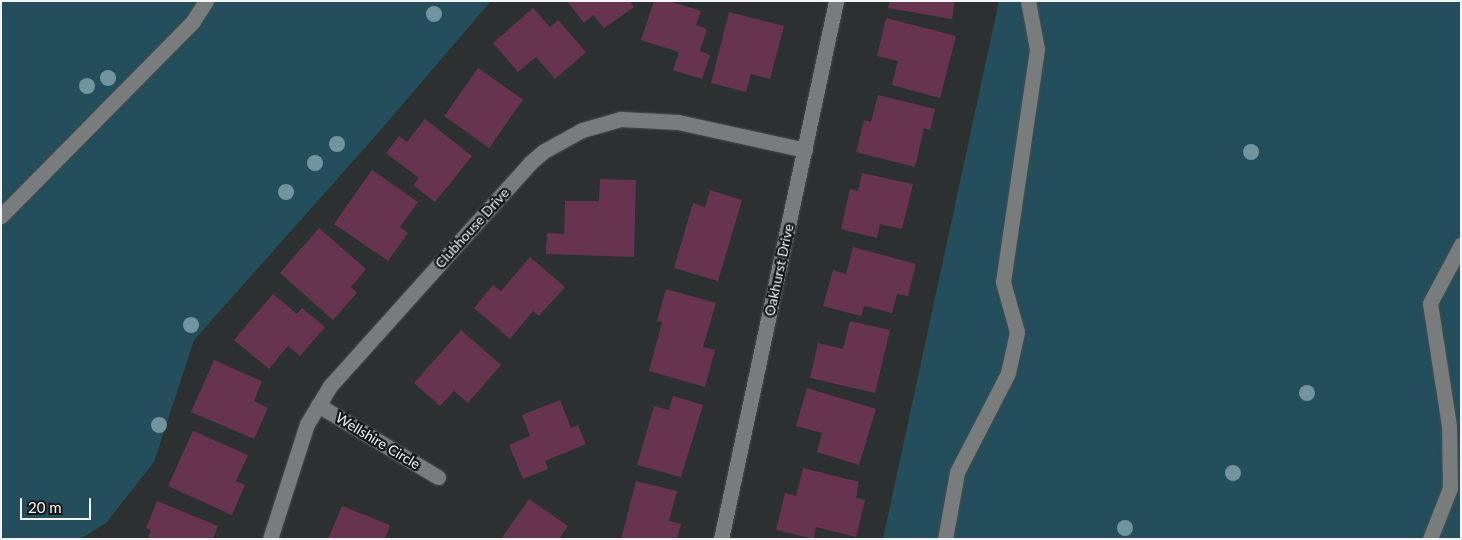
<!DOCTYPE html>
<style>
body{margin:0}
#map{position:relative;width:1462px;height:540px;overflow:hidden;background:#2d3031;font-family:Lato,sans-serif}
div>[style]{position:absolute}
.green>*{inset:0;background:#244e5b}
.building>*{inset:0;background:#66344e;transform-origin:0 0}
.roads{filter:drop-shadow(0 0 1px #4a4d4e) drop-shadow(0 0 1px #4a4d4e)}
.minor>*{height:15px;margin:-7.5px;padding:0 7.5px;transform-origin:7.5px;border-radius:7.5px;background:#787c7d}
.trees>*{width:16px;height:16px;margin:-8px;border-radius:50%;background:#72949f}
span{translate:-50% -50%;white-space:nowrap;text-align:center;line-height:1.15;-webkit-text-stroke:4.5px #161818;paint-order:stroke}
.street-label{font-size:14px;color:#f2f4f5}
.frame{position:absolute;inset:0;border:2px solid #f2f4f5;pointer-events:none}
.scale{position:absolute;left:20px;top:498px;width:71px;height:22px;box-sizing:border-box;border:2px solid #f2f4f5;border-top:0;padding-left:6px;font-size:15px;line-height:18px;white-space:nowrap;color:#f2f4f5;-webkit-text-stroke:4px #161818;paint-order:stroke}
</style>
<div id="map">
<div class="green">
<div style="clip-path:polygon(1px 1px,491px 1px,378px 133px,194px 340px,154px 462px,106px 523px,80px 539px,1px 539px)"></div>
<div style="clip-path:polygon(999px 1px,1461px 1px,1461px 539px,883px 539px)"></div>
</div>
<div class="building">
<div style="clip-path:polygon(567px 1px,630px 1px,634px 7px,604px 28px,593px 15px,584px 23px)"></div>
<div style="clip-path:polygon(654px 1px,669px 1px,701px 11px,696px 25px,707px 29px,700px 51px,710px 55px,702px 79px,673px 70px,679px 52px,641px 40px)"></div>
<div style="clip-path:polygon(890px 1px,955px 1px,952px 19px,888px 8px)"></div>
<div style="clip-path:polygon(533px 8px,550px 27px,558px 20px,586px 52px,555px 79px,536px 57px,518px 72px,493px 43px)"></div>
<div style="clip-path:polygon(729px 12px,784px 26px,770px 79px,751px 74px,746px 92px,711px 83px)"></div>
<div style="clip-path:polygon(886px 18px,956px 36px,940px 98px,892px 85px,898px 61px,877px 56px)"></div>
<div style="left:478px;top:68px;width:55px;height:59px;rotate:35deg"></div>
<div style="clip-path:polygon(878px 95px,935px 109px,930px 130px,924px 128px,915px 167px,856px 152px,864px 120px,871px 122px)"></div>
<div style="clip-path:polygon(425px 119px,472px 156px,435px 202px,413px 185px,419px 178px,386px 153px,399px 136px,407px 142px)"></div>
<div style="clip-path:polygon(372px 170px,418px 202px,400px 227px,408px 233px,388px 261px,334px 224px)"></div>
<div style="clip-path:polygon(862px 173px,913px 184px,902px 229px,880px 224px,877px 238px,841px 229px,850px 189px,858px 191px)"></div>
<div style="clip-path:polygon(600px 179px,636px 180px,634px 257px,546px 254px,547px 233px,564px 234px,565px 201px,599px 201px)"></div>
<div style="clip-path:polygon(710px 190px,742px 200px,718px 281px,674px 268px,693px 203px,705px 207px)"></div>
<div style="clip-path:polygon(319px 228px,366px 269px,351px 287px,357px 293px,333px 320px,280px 273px)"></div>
<div style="clip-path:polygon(853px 247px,916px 264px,908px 296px,897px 294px,892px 313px,864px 306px,861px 316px,823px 306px,833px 270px,846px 274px)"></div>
<div style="clip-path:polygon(530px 257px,565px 287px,539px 316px,533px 311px,510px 339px,474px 308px,493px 285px,501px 291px)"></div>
<div style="clip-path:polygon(666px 289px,716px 303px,703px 347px,715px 350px,705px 387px,649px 371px,662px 322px,657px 321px)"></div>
<div style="clip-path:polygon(273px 294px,297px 314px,302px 308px,325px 327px,300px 356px,288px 346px,269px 369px,234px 340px)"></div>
<div style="clip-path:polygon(850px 321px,890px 330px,875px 393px,810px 378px,818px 343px,843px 349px)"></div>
<div style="clip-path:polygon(461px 330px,501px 365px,468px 403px,454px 391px,440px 406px,414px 383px)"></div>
<div style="clip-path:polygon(214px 360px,262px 381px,254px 401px,268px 408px,254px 439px,191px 412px)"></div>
<div style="clip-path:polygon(807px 388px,876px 409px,859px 465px,817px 452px,822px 433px,796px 426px)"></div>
<div style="clip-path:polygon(673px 396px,703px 405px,681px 477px,637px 465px,654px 406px,669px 410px)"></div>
<div style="clip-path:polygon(560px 400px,571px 428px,578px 425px,586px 444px,545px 461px,548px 469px,523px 479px,509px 445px,530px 436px,522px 415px)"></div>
<div style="clip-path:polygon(193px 431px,248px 455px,236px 481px,245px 485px,232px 515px,168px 486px)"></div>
<div style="clip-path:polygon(803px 468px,859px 482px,856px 498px,865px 500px,856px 537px,816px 527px,814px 539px,776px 530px,785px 493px,796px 496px)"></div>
<div style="clip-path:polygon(636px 481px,677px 491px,669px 521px,681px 524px,677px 539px,621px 539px)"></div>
<div style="clip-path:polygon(529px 499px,568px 526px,559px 539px,501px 539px)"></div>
<div style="clip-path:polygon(157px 501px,218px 526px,213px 539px,148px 539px,151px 530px,146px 528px)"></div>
<div style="clip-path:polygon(342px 506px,390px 525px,385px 539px,328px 539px)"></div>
</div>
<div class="roads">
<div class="minor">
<div style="left:1px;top:216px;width:274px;rotate:-45.4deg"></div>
<div style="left:193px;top:21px;width:24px;rotate:-57deg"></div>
<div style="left:318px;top:405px;width:140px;rotate:31deg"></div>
<div style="left:270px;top:539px;width:121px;rotate:-72.2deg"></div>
<div style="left:307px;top:424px;width:44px;rotate:-58.8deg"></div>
<div style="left:330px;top:386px;width:300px;rotate:-48.1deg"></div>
<div style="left:530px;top:163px;width:18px;rotate:-41deg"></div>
<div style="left:544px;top:151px;width:43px;rotate:-28.9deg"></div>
<div style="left:582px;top:130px;width:41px;rotate:-15.8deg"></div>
<div style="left:621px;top:119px;width:57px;rotate:3deg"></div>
<div style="left:678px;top:122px;width:130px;rotate:12.4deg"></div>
<div style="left:721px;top:539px;width:550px;rotate:-77.93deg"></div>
<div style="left:945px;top:539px;width:68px;rotate:-79.8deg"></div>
<div style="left:957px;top:472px;width:111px;rotate:-62.7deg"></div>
<div style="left:1008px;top:373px;width:42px;rotate:-77.6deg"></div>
<div style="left:1017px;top:332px;width:52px;rotate:-105.6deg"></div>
<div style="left:1003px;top:282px;width:235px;rotate:-81.7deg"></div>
<div style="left:1037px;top:49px;width:49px;rotate:-100.6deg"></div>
<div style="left:1430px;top:539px;width:55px;rotate:-68.6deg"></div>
<div style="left:1450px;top:488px;width:62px;rotate:-90.9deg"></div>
<div style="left:1449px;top:426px;width:124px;rotate:-98.8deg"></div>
<div style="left:1430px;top:303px;width:66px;rotate:-61.9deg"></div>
</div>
</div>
<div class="trees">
<div style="left:434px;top:14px"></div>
<div style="left:108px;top:78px"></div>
<div style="left:87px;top:86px"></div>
<div style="left:337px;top:144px"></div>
<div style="left:1251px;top:152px"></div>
<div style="left:315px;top:163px"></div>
<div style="left:286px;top:192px"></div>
<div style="left:191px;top:325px"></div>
<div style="left:1307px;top:393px"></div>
<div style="left:159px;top:425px"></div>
<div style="left:1233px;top:473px"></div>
<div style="left:1125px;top:528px"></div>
</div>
<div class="street-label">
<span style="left:472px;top:228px;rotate:-48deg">Clubhouse Drive</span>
<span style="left:779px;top:270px;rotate:-78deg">Oakhurst Drive</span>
<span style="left:378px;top:441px;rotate:31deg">Wellshire Circle</span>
</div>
<div class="frame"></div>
<div class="scale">20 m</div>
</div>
